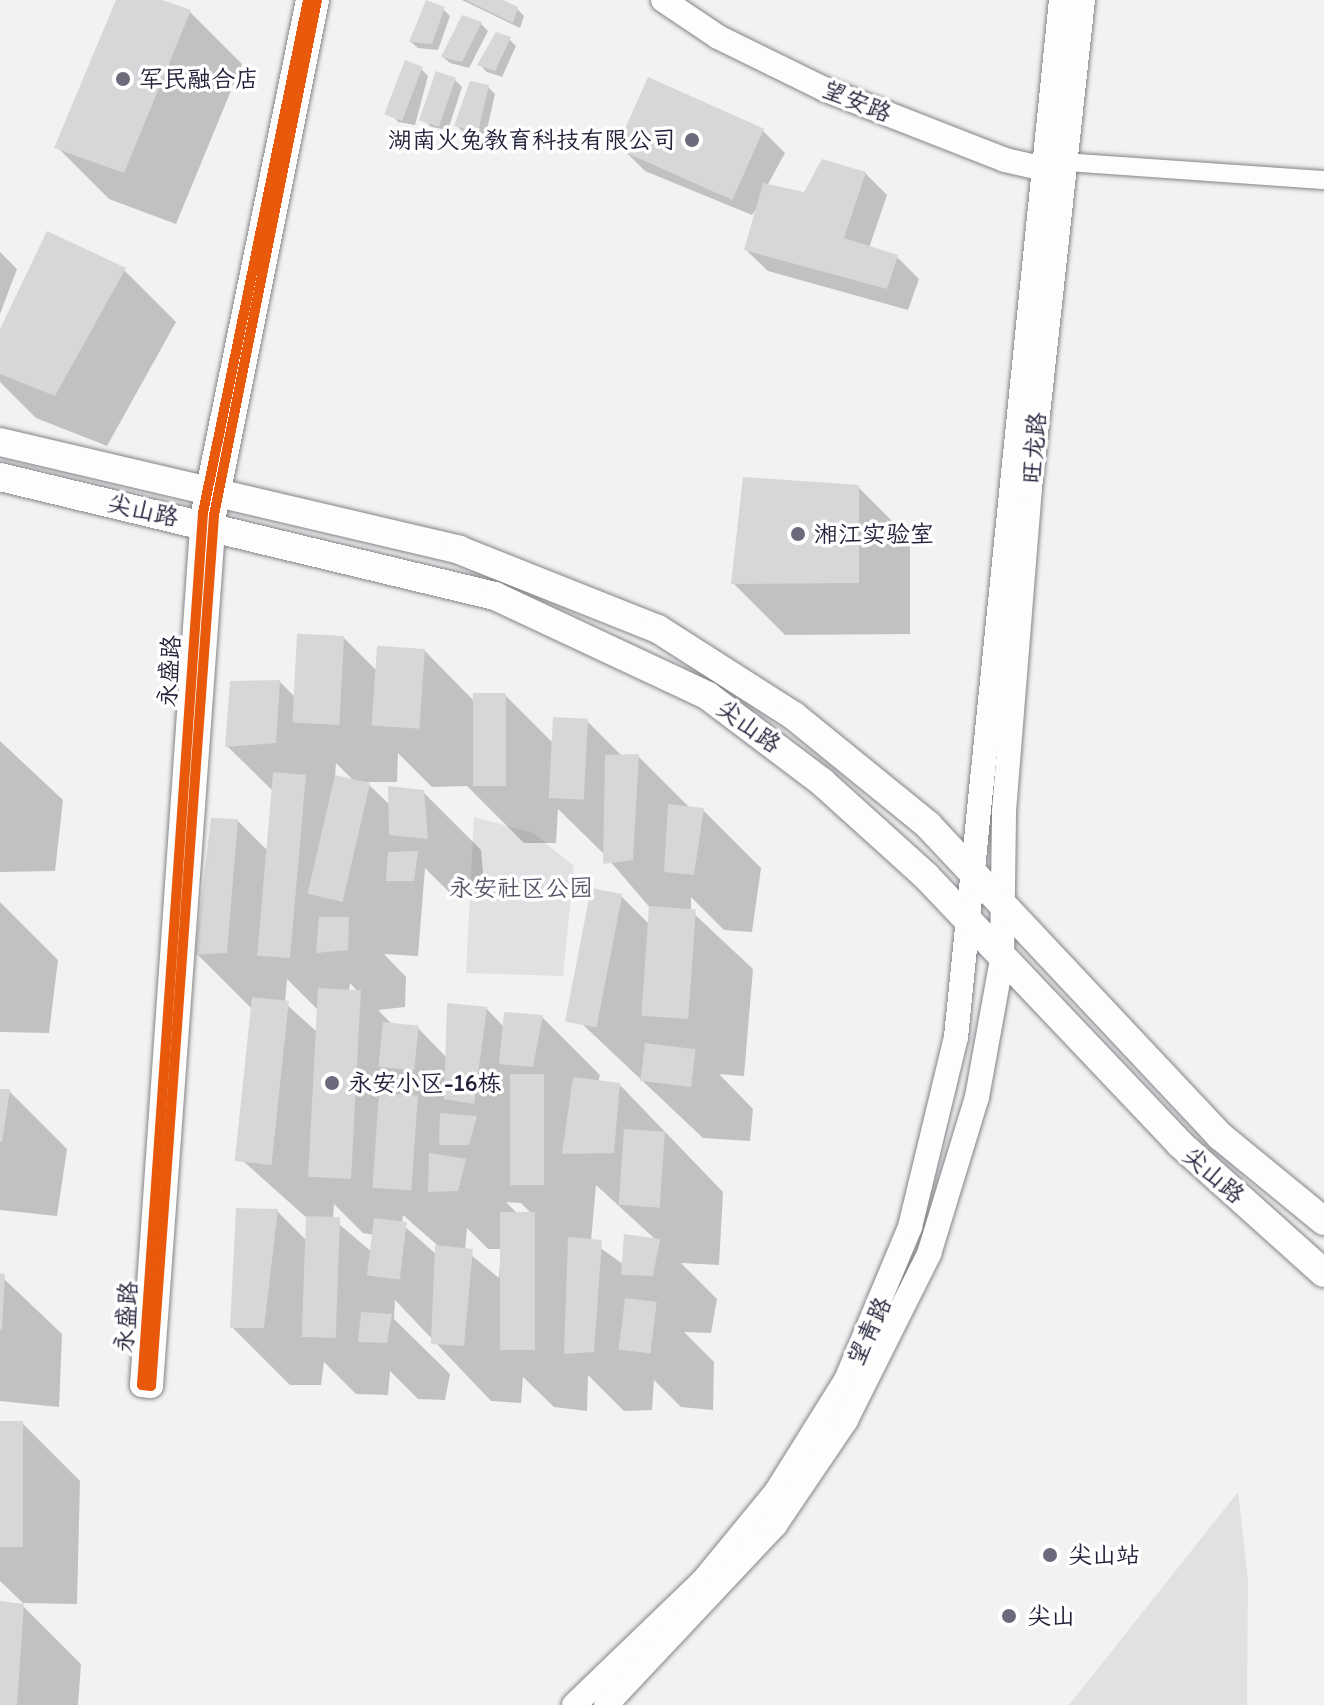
<!DOCTYPE html>
<meta charset="utf-8">
<style>
body{margin:0}
#map{position:relative;width:1324px;height:1705px;overflow:hidden;background:#f2f2f3;font-family:Itim,"LXGW WenKai TC",sans-serif}
div>[style]{position:absolute}
.green>*{inset:0;background:#e1e1e4}
.shadow>*{inset:0;background:#0003}
.building>*{inset:0;background:#d7d7d9;transform-origin:0 0}
.roads{filter:drop-shadow(0 0 2px #848489) drop-shadow(0 0 2px #848489)}
.street>*{height:18px;margin:-9px;padding:0 9px;transform-origin:9px;border-radius:9px;background:#fdfdfd}
.secondary>*{height:24px;margin:-12px;padding:0 12px;transform-origin:12px;border-radius:12px;background:#fdfdfd}
.primary>*{height:28px;margin:-14px;padding:0 14px;transform-origin:14px;border-radius:14px;background:#fdfdfd}
.cycleway>*{height:10px;margin:-5px;padding:0 5px;transform-origin:5px;border-radius:5px;background:#e8590c}
.dots>*{width:22px;height:22px;translate:-50% -50%;box-sizing:border-box;border:4px solid #fff;border-radius:50%}
span{translate:-50% -50%;white-space:nowrap;text-align:center;line-height:1.15;-webkit-text-stroke:7px #fff;paint-order:stroke}
.poi-label{font-size:24px;color:#22223b}
.left{translate:0 -50%;text-align:left}
.right{translate:-100% -50%;text-align:right}
.street-label{font-size:24px;color:#22223b}
.park-label{font-size:24px;color:#57576a}
</style>
<div id="map">
<div class="green">
<div style="clip-path:polygon(474px 817px,533px 833px,574px 866px,563px 976px,466px 973px)"></div>
<div style="clip-path:polygon(1238px 1492px,1248px 1580px,1247px 1705px,1069px 1705px)"></div>
</div>
<div class="shadow">
<div style="clip-path:polygon(118px 0,156px 0,190px 12px,242px 64px,176px 224px,109px 199px,57px 147px)"></div>
<div style="clip-path:polygon(462px 0,498px 0,517px 9px,524px 16px,520px 28px)"></div>
<div style="clip-path:polygon(443px 9px,450px 16px,438px 50px,418px 48px,411px 42px)"></div>
<div style="clip-path:polygon(481px 24px,488px 31px,469px 68px,450px 63px,443px 57px)"></div>
<div style="clip-path:polygon(509px 39px,516px 46px,502px 77px,487px 72px,480px 65px)"></div>
<div style="clip-path:polygon(421px 69px,428px 76px,415px 125px,398px 122px,392px 115px)"></div>
<div style="clip-path:polygon(455px 80px,462px 87px,448px 130px,431px 127px,424px 120px)"></div>
<div style="clip-path:polygon(488px 87px,495px 94px,485px 138px,463px 132px,456px 125px)"></div>
<div style="clip-path:polygon(763px 131px,785px 153px,767px 186px,805px 194px,865px 173px,887px 195px,869px 248px,897px 257px,919px 279px,908px 310px,768px 271px,746px 250px,758px 207px,752px 215px,645px 171px,623px 149px)"></div>
<div style="clip-path:polygon(0 252px,17px 269px,0 314px)"></div>
<div style="clip-path:polygon(124px 270px,176px 322px,107px 446px,36px 418px,0 382px,0 334px)"></div>
<div style="clip-path:polygon(858px 487px,910px 539px,910px 634px,785px 635px,733px 583px)"></div>
<div style="clip-path:polygon(evenodd,344px 638px,378px 672px,425px 651px,474px 701px,505px 695px,552px 742px,587px 721px,623px 757px,638px 756px,691px 809px,703px 810px,761px 868px,752px 932px,724px 930px,691px 897px,691px 911px,753px 969px,744px 1076px,719px 1074px,753px 1109px,750px 1141px,703px 1138px,580px 1022px,621px 896px,650px 925px,651px 909px,604px 854px,558px 809px,556px 843px,524px 843px,467px 786px,432px 787px,398px 753px,397px 782px,366px 782px,390px 805px,423px 792px,481px 850px,485px 896px,449px 892px,425px 868px,418px 956px,384px 954px,406px 977px,405px 1007px,378px 1010px,393px 1025px,418px 1028px,447px 1058px,486px 1008px,504px 1027px,542px 1017px,600px 1075px,598px 1082px,619px 1084px,723px 1192px,719px 1265px,681px 1263px,717px 1299px,711px 1333px,684px 1332px,714px 1362px,713px 1410px,681px 1407px,654px 1380px,652px 1410px,624px 1411px,588px 1375px,587px 1411px,554px 1407px,523px 1377px,521px 1403px,491px 1401px,395px 1300px,394px 1319px,450px 1374px,445px 1400px,418px 1399px,390px 1371px,388px 1395px,356px 1394px,324px 1362px,321px 1385px,290px 1385px,232px 1327px,277px 1211px,306px 1240px,308px 1219px,243px 1161px,253px 1010px,197px 954px,237px 820px,269px 852px,274px 792px,227px 746px,280px 682px,297px 699px,344px 638px,336px 763px,354px 781px,335px 777px,336px 763px,344px 638px,287px 979px,318px 1010px,317px 1032px,285px 1003px,287px 979px,344px 638px,350px 983px,358px 992px,349px 991px,350px 983px,344px 638px,596px 1185px,656px 1240px,624px 1265px,591px 1241px,596px 1185px,344px 638px,506px 1202px,521px 1203px,532px 1214px,518px 1214px,506px 1202px,344px 638px,334px 1204px,363px 1233px,374px 1235px,373px 1253px,333px 1219px,334px 1204px,344px 638px,403px 1215px,437px 1245px,437px 1255px,402px 1224px,403px 1215px,344px 638px,467px 1228px,488px 1249px,501px 1249px,499px 1278px,465px 1250px,467px 1228px)"></div>
<div style="clip-path:polygon(0 741px,63px 800px,55px 871px,0 872px)"></div>
<div style="clip-path:polygon(0 902px,58px 960px,49px 1033px,0 1032px)"></div>
<div style="clip-path:polygon(0 1091px,9px 1091px,67px 1149px,57px 1216px,0 1210px)"></div>
<div style="clip-path:polygon(0 1275px,62px 1334px,59px 1407px,0 1401px)"></div>
<div style="clip-path:polygon(0 1423px,22px 1423px,80px 1481px,77px 1604px,23px 1603px,0 1581px)"></div>
<div style="clip-path:polygon(0 1603px,23px 1606px,81px 1664px,78px 1705px,0 1705px)"></div>
</div>
<div class="building">
<div style="clip-path:polygon(116px 0,162px 0,191px 10px,124px 173px,54px 148px)"></div>
<div style="clip-path:polygon(426px 0,445px 7px,432px 44px,409px 42px)"></div>
<div style="clip-path:polygon(466px 0,503px 0,518px 7px,513px 23px)"></div>
<div style="clip-path:polygon(462px 15px,482px 22px,462px 62px,441px 57px)"></div>
<div style="clip-path:polygon(496px 32px,511px 37px,495px 71px,477px 65px)"></div>
<div style="left:405px;top:60px;width:19px;height:58px;rotate:21deg"></div>
<div style="left:436px;top:71px;width:21px;height:52px;rotate:19deg"></div>
<div style="left:648px;top:77px;width:127px;height:78px;rotate:24deg"></div>
<div style="clip-path:polygon(470px 81px,489px 85px,478px 132px,454px 126px)"></div>
<div style="clip-path:polygon(822px 159px,866px 172px,844px 238px,898px 255px,887px 289px,744px 250px,763px 183px,804px 192px)"></div>
<div style="clip-path:polygon(47px 231px,126px 268px,55px 396px,0 374px,0 329px)"></div>
<div style="clip-path:polygon(743px 477px,859px 485px,859px 583px,731px 584px)"></div>
<div style="left:344px;top:636px;width:89px;height:47px;rotate:93deg"></div>
<div style="left:425px;top:649px;width:80px;height:48px;rotate:94deg"></div>
<div style="clip-path:polygon(280px 680px,276px 743px,225px 747px,230px 681px)"></div>
<div style="left:473px;top:693px;width:33px;height:93px"></div>
<div style="left:553px;top:717px;width:35px;height:81px;rotate:3deg"></div>
<div style="clip-path:polygon(639px 754px,633px 860px,603px 864px,605px 755px)"></div>
<div style="left:306px;top:775px;width:184px;height:33px;rotate:95deg"></div>
<div style="left:335px;top:775px;width:36px;height:122px;rotate:13deg"></div>
<div style="clip-path:polygon(388px 786px,424px 790px,428px 839px,389px 835px)"></div>
<div style="clip-path:polygon(668px 804px,704px 808px,694px 875px,664px 872px)"></div>
<div style="clip-path:polygon(211px 818px,238px 819px,227px 953px,195px 955px)"></div>
<div style="clip-path:polygon(418px 851px,414px 881px,386px 881px,388px 852px)"></div>
<div style="left:591px;top:888px;width:32px;height:136px;rotate:11deg"></div>
<div style="left:649px;top:906px;width:47px;height:110px;rotate:4deg"></div>
<div style="clip-path:polygon(319px 917px,349px 917px,348px 950px,316px 953px)"></div>
<div style="left:318px;top:988px;width:43px;height:189px;rotate:3deg"></div>
<div style="left:252px;top:997px;width:37px;height:165px;rotate:6deg"></div>
<div style="clip-path:polygon(447px 1003px,487px 1007px,474px 1104px,444px 1099px)"></div>
<div style="clip-path:polygon(504px 1012px,543px 1015px,533px 1067px,499px 1064px)"></div>
<div style="left:383px;top:1022px;width:36px;height:45px;rotate:6deg"></div>
<div style="left:645px;top:1043px;width:51px;height:38px;rotate:7deg"></div>
<div style="left:510px;top:1074px;width:34px;height:111px"></div>
<div style="clip-path:polygon(573px 1077px,620px 1083px,614px 1153px,562px 1154px)"></div>
<div style="clip-path:polygon(0 1089px,10px 1089px,2px 1142px,0 1142px)"></div>
<div style="left:379px;top:1093px;width:39px;height:95px;rotate:4deg"></div>
<div style="clip-path:polygon(440px 1113px,477px 1116px,469px 1145px,439px 1145px)"></div>
<div style="left:624px;top:1129px;width:41px;height:76px;rotate:4deg"></div>
<div style="clip-path:polygon(429px 1153px,466px 1159px,458px 1191px,428px 1192px)"></div>
<div style="clip-path:polygon(236px 1208px,278px 1209px,264px 1328px,230px 1328px)"></div>
<div style="left:500px;top:1212px;width:35px;height:138px"></div>
<div style="left:306px;top:1216px;width:34px;height:121px;rotate:2deg"></div>
<div style="left:374px;top:1218px;width:33px;height:58px;rotate:7deg"></div>
<div style="clip-path:polygon(624px 1234px,660px 1239px,653px 1276px,621px 1275px)"></div>
<div style="clip-path:polygon(568px 1237px,602px 1240px,594px 1352px,564px 1354px)"></div>
<div style="clip-path:polygon(435px 1245px,473px 1249px,464px 1346px,431px 1344px)"></div>
<div style="clip-path:polygon(0 1273px,5px 1274px,2px 1329px,0 1329px)"></div>
<div style="left:625px;top:1298px;width:32px;height:52px;rotate:7deg"></div>
<div style="clip-path:polygon(361px 1312px,392px 1314px,387px 1343px,358px 1342px)"></div>
<div style="left:0;top:1421px;width:23px;height:126px"></div>
<div style="clip-path:polygon(0 1601px,24px 1604px,17px 1705px,0 1705px)"></div>
</div>
<div class="roads">
<div class="street">
<div style="left:1065px;top:162px;width:260px;rotate:4deg"></div>
</div>
<div class="secondary">
<div style="left:308px;top:0;width:524px;rotate:101.57deg"></div>
<div style="left:203px;top:513px;width:874px;rotate:94deg"></div>
<div style="left:142px;top:1385px;width:9px;rotate:6deg"></div>
<div style="left:151px;top:1386px;width:873px;rotate:-85.86deg"></div>
<div style="left:214px;top:515px;width:525px;rotate:-78.69deg"></div>
<div style="left:663px;top:0;width:66px;rotate:33.9deg"></div>
<div style="left:718px;top:37px;width:118px;rotate:26.1deg"></div>
<div style="left:824px;top:89px;width:194px;rotate:21.4deg"></div>
<div style="left:1005px;top:160px;width:54px;rotate:12.8deg"></div>
<div style="left:574px;top:1705px;width:178px;rotate:-43.9deg"></div>
<div style="left:702px;top:1582px;width:117px;rotate:-50.6deg"></div>
<div style="left:776px;top:1492px;width:132px;rotate:-58deg"></div>
<div style="left:846px;top:1380px;width:166px;rotate:-67.3deg"></div>
<div style="left:910px;top:1227px;width:195px;rotate:-76.4deg"></div>
<div style="left:956px;top:1037px;width:1042px;rotate:-84.22deg"></div>
<div style="left:606px;top:1705px;width:247px;rotate:-46.8deg"></div>
<div style="left:775px;top:1525px;width:127px;rotate:-55.9deg"></div>
<div style="left:846px;top:1420px;width:186px;rotate:-63.4deg"></div>
<div style="left:929px;top:1254px;width:164px;rotate:-73deg"></div>
<div style="left:977px;top:1097px;width:140px;rotate:-79.7deg"></div>
<div style="left:1002px;top:959px;width:148px;rotate:-89.2deg"></div>
<div style="left:1004px;top:811px;width:324px;rotate:-85.4deg"></div>
<div style="left:1030px;top:488px;width:491px;rotate:-83.8deg"></div>
</div>
<div class="primary">
<div style="left:0;top:442px;width:472px;rotate:13.2deg"></div>
<div style="left:459px;top:550px;width:214px;rotate:21.7deg"></div>
<div style="left:658px;top:629px;width:161px;rotate:32.6deg"></div>
<div style="left:794px;top:716px;width:173px;rotate:39.1deg"></div>
<div style="left:928px;top:825px;width:427px;rotate:46.8deg"></div>
<div style="left:1220px;top:1136px;width:134px;rotate:39.3deg"></div>
<div style="left:0;top:477px;width:509px;rotate:13.52deg"></div>
<div style="left:495px;top:596px;width:235px;rotate:25.1deg"></div>
<div style="left:708px;top:696px;width:143px;rotate:37deg"></div>
<div style="left:822px;top:782px;width:140px;rotate:42.1deg"></div>
<div style="left:926px;top:876px;width:369px;rotate:46.5deg"></div>
<div style="left:1180px;top:1144px;width:193px;rotate:41.9deg"></div>
</div>
</div>
<div class="cycleway">
<div style="left:308px;top:0;width:524px;rotate:101.57deg"></div>
<div style="left:203px;top:513px;width:874px;rotate:94deg"></div>
<div style="left:142px;top:1385px;width:9px;rotate:6deg"></div>
<div style="left:151px;top:1386px;width:873px;rotate:-85.86deg"></div>
<div style="left:214px;top:515px;width:525px;rotate:-78.69deg"></div>
</div>
<div class="dots">
<div style="left:123px;top:79px;background:#6b6b7b"></div>
<div style="left:692px;top:140px;background:#6b6b7b"></div>
<div style="left:798px;top:534px;background:#6b6b7b"></div>
<div style="left:332px;top:1083px;background:#6b6b7b"></div>
<div style="left:1050px;top:1555px;background:#6b6b7b"></div>
<div style="left:1009px;top:1616px;background:#6b6b7b"></div>
</div>
<div class="poi-label">
<span class="left" style="left:139px;top:79px">军民融合店</span>
<span class="right" style="left:676px;top:140px">湖南火兔教育科技有限公司</span>
<span class="left" style="left:814px;top:534px">湘江实验室</span>
<span class="left" style="left:348px;top:1083px">永安小区-16栋</span>
<span class="left" style="left:1068px;top:1555px">尖山站</span>
<span class="left" style="left:1027px;top:1616px">尖山</span>
</div>
<div class="street-label">
<span style="left:857px;top:101px;rotate:22deg">望安路</span>
<span style="left:1034px;top:448px;rotate:-85deg">旺龙路</span>
<span style="left:143px;top:510px;rotate:13deg">尖山路</span>
<span style="left:169px;top:671px;rotate:-86deg">永盛路</span>
<span style="left:749px;top:726px;rotate:36deg">尖山路</span>
<span style="left:1214px;top:1175px;rotate:41deg">尖山路</span>
<span style="left:126px;top:1317px;rotate:-86deg">永盛路</span>
<span style="left:869px;top:1331px;rotate:-65deg">望青路</span>
</div>
<div class="park-label">
<span style="left:521px;top:888px">永安社区公园</span>
</div>
</div>
